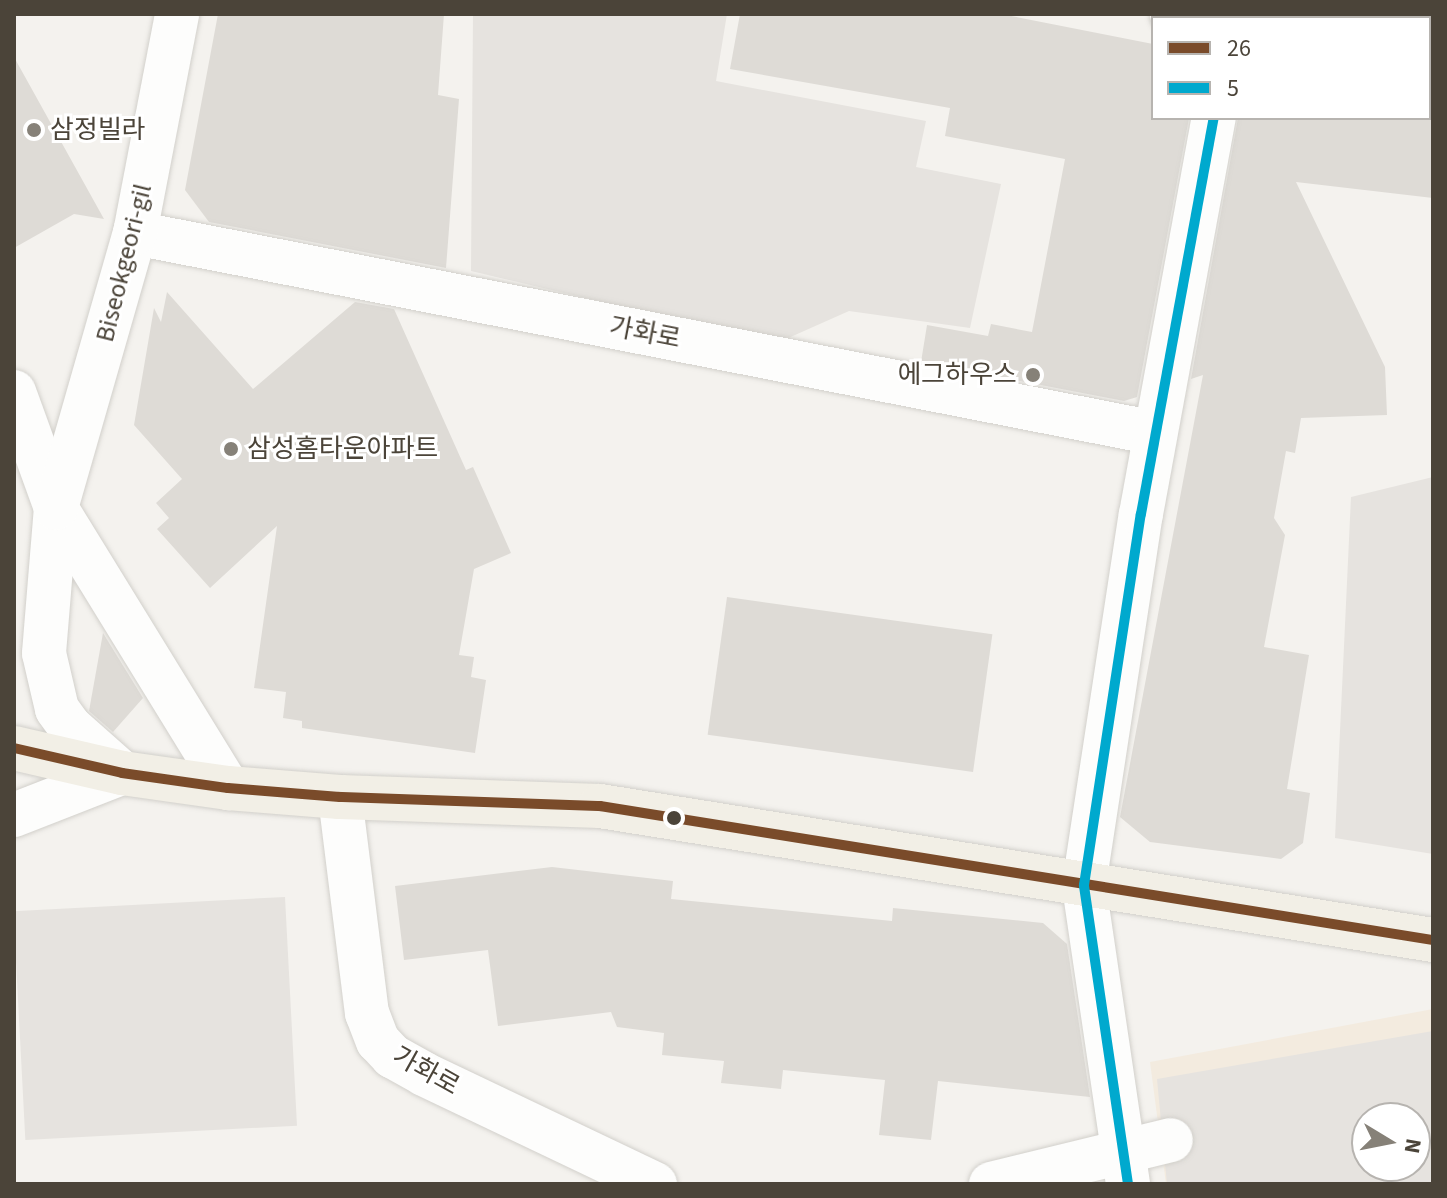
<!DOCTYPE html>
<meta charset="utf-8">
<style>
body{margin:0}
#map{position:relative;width:1447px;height:1198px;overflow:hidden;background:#f4f2ee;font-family:"Source Sans 3","Noto Sans KR",sans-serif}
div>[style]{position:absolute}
.commercial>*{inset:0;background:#f3ebdf}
.parking>*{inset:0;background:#e6e3df;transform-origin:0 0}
.building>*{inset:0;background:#dedbd6;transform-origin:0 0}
.roads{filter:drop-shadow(0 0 2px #d2d0cb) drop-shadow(0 0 2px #d2d0cb)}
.minor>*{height:44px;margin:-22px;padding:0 22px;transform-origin:22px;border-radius:22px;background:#fdfdfc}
.major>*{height:44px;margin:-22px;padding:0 22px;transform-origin:22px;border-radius:22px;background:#f2efe6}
.bus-1>*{height:10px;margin:-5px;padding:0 5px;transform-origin:5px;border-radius:5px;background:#7a4b2a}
.bus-2>*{height:10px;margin:-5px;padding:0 5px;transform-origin:5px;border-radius:5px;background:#00a9ce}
.dots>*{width:22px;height:22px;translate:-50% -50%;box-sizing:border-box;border:4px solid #fff;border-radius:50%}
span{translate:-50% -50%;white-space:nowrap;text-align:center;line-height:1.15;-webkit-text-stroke:6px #fff;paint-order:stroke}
.poi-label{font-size:26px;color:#4b4439}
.left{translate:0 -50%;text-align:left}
.right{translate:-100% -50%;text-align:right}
.street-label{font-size:26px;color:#4b4439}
.frame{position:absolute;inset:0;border:16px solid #4b4439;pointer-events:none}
.legend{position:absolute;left:1151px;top:16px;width:280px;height:104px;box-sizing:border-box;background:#fff;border:2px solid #b7b4b0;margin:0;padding:10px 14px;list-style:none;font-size:24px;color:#4b4439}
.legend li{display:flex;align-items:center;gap:16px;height:40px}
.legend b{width:40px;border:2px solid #b7b4b0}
.north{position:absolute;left:1351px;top:1102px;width:80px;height:80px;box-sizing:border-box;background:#fff;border:2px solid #b7b4b0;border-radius:50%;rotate:100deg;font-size:22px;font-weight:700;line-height:32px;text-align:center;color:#4b4439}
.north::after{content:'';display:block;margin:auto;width:28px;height:36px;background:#868178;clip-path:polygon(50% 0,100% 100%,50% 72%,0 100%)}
</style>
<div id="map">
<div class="commercial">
<div style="clip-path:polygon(evenodd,1433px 1009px,1433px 1184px,1166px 1184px,1150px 1062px,1433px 1009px,1367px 1118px,1415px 1118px,1415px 1166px,1367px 1166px,1367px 1118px)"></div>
</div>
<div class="parking">
<div style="clip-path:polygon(473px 14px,727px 14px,716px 81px,926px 121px,916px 167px,1001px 184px,970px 328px,849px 311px,777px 343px,471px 271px)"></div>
<div style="clip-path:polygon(1433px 477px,1433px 854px,1335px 838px,1351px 497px)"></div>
<div style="left:285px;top:897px;width:229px;height:272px;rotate:87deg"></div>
<div style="clip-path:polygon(evenodd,1433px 1031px,1433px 1184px,1167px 1184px,1157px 1079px,1433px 1031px,1367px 1118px,1415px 1118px,1415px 1166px,1367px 1166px,1367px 1118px)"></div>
</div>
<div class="building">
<div style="clip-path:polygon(218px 14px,444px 14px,438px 95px,459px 99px,446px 268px,209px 222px,185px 190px)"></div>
<div style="clip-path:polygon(740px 14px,1001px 14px,1153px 44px,1153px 118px,1189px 118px,1137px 397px,1124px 401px,921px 362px,927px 325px,988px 336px,991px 324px,1032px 332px,1065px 159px,945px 136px,950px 108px,730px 69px)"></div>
<div style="clip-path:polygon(14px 57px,104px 219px,74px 214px,14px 248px)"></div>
<div style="clip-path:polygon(1238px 118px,1433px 118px,1433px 198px,1296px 182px,1385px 367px,1387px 415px,1301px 418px,1295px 453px,1286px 451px,1274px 518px,1285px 535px,1264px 647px,1309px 655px,1287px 789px,1310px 793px,1303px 843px,1281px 859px,1150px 842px,1120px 817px,1203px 375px,1191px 379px)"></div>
<div style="clip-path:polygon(167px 292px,253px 389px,355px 302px,394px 309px,466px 470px,473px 467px,511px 553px,474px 569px,459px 655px,474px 657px,471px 677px,486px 680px,475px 753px,302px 728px,302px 721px,283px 718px,286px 692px,254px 688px,277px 526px,210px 588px,157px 529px,169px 518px,156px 503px,182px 479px,134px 425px,154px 308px,161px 322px)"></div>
<div style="left:727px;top:597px;width:268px;height:139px;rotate:8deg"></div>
<div style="clip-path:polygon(103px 633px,143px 698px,113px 732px,89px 711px)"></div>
<div style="clip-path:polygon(552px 867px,673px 881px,671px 899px,892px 921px,893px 908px,1043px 923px,1067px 944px,1090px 1097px,938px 1081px,931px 1140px,879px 1135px,885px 1080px,783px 1070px,781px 1089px,721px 1083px,724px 1061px,662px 1055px,664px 1033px,617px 1027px,611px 1012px,498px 1026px,488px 950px,404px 960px,395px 886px)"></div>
</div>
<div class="roads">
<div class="minor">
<div style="left:1172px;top:14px;width:17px;rotate:13deg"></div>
<div style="left:1232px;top:18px;width:4px;rotate:-76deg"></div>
<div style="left:1429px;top:62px;width:4px"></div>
<div style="left:135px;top:233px;width:1039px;rotate:11.09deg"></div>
<div style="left:14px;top:392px;width:123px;rotate:70.1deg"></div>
<div style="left:56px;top:508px;width:329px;rotate:58.4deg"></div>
<div style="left:340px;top:797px;width:218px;rotate:82.9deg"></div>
<div style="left:367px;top:1013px;width:30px;rotate:69deg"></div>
<div style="left:378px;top:1041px;width:21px;rotate:47deg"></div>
<div style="left:392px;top:1056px;width:37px;rotate:29deg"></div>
<div style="left:424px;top:1074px;width:256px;rotate:25.5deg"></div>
<div style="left:14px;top:815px;width:116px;rotate:-21.3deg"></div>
<div style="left:122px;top:773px;width:69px;rotate:-138.5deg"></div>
<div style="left:70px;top:727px;width:22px;rotate:-126deg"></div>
<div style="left:57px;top:709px;width:57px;rotate:-103.1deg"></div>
<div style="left:44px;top:653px;width:145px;rotate:-85.3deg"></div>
<div style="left:56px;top:508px;width:286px;rotate:-74deg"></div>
<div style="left:135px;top:233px;width:223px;rotate:-79.1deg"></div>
<div style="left:991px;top:1184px;width:185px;rotate:-13.7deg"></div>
<div style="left:1128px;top:1184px;width:302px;rotate:-98.4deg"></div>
<div style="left:1084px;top:885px;width:375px;rotate:-81.3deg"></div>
<div style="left:1141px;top:514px;width:403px;rotate:-79.6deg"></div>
</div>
<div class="major">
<div style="left:14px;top:748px;width:111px;rotate:13deg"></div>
<div style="left:122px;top:773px;width:107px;rotate:8.1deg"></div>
<div style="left:228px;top:788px;width:112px;rotate:4.6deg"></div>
<div style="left:340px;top:797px;width:260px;rotate:2deg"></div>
<div style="left:600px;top:806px;width:844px;rotate:9.14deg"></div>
</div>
</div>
<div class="bus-1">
<div style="left:14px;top:748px;width:111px;rotate:13deg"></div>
<div style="left:122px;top:773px;width:107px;rotate:8.1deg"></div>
<div style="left:228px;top:788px;width:112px;rotate:4.6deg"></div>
<div style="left:340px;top:797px;width:260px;rotate:2deg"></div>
<div style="left:600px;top:806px;width:844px;rotate:9.14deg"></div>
</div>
<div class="bus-2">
<div style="left:1128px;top:1184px;width:302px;rotate:-98.4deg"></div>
<div style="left:1084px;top:885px;width:375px;rotate:-81.3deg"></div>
<div style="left:1141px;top:514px;width:403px;rotate:-79.6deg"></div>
</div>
<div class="dots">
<div style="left:34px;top:130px;background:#868178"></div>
<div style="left:1033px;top:375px;background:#868178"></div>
<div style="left:231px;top:449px;background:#868178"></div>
<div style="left:674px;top:818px;background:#4b4439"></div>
</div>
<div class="poi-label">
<span class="left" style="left:50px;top:130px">삼정빌라</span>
<span class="right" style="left:1017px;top:375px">에그하우스</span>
<span class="left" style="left:247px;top:449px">삼성홈타운아파트</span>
</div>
<div class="street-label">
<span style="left:124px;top:263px;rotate:-76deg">Biseokgeori-gil</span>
<span style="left:645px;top:333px;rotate:11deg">가화로</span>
<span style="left:426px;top:1071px;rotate:29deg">가화로</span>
</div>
<div class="frame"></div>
<ul class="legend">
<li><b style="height:10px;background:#7a4b2a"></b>26</li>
<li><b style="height:10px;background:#00a9ce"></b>5</li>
</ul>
<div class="north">N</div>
</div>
